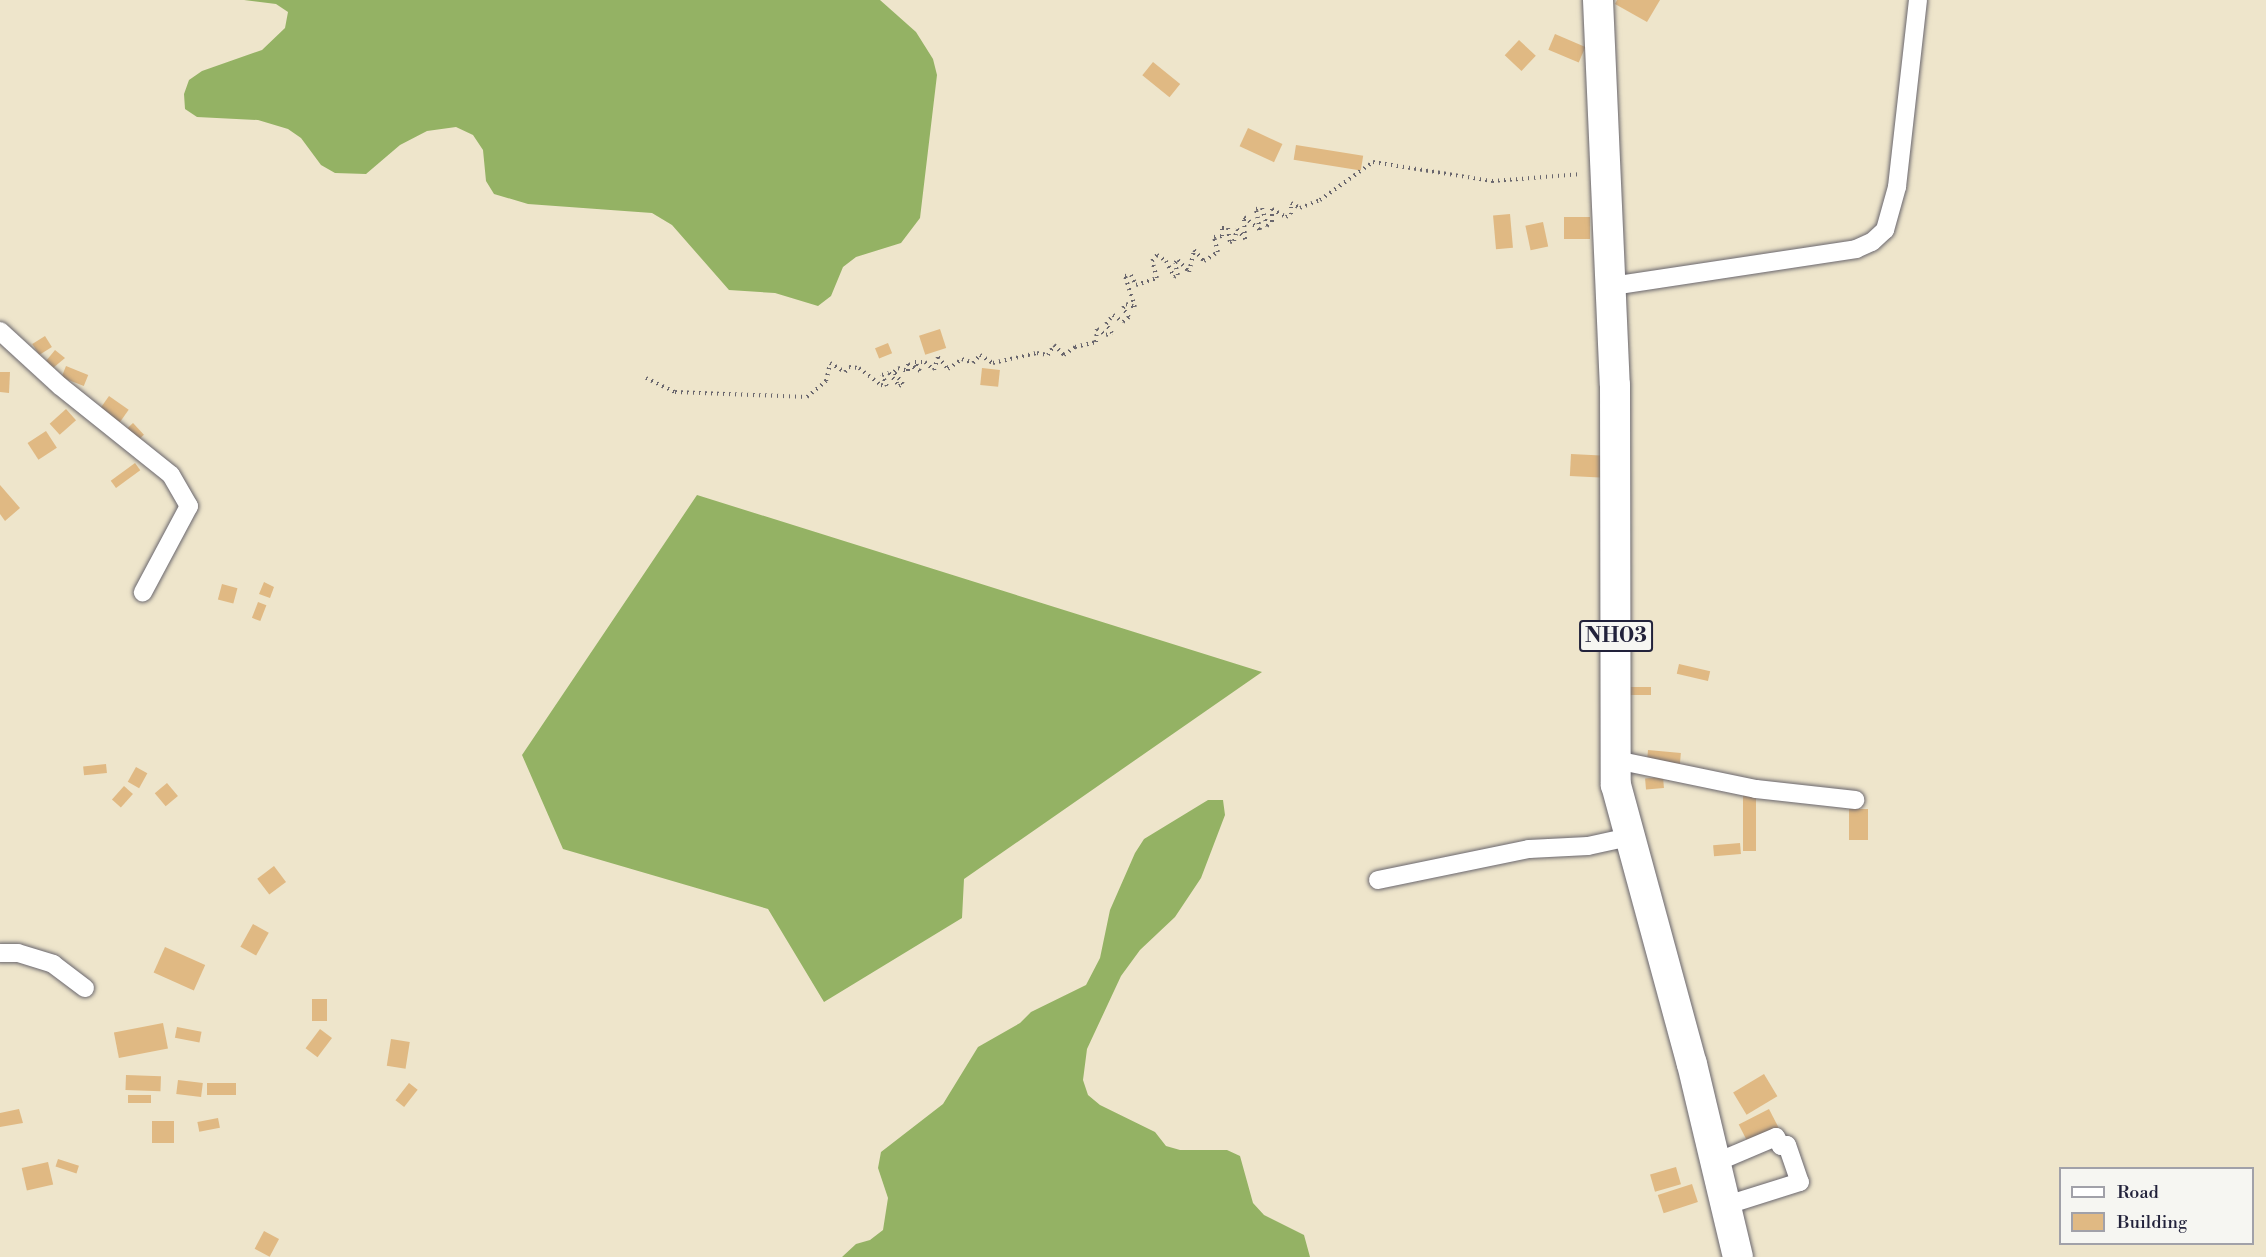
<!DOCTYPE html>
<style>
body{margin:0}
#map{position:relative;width:2266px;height:1257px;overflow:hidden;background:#eee5cb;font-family:"Libre Bodoni",serif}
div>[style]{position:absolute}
.forest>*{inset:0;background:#94b264}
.building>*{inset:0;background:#e0b983;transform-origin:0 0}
.path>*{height:4px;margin-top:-2px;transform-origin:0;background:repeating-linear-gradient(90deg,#69666d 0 1.5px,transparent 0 6px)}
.roads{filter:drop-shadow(0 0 2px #69666d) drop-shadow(0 0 2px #69666d)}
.minor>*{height:18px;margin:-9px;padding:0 9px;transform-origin:9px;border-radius:9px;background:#fff}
.primary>*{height:30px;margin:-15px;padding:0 15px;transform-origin:15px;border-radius:15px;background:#fff}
span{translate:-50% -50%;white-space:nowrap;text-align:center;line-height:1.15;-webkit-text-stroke:4.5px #f6f6f2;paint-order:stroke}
.shield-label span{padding:2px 4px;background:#f6f6f2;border:2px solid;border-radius:4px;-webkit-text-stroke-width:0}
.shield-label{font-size:21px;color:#22223b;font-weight:700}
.legend{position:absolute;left:2059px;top:1167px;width:195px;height:78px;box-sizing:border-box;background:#f6f6f2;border:2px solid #a1a1a9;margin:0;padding:8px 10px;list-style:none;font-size:18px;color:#22223b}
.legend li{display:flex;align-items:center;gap:12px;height:30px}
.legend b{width:30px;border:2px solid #a1a1a9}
</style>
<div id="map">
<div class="forest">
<div style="clip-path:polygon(244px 0,880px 0,916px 32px,933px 59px,937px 75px,920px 218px,901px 243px,856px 257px,843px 267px,831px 296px,818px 306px,775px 293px,729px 290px,672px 225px,652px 213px,528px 204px,494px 194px,486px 181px,483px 150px,473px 135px,456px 127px,427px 131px,400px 145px,366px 174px,335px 173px,321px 165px,301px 138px,288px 129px,258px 120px,197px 117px,185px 109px,184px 94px,189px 80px,202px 71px,262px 50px,285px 28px,288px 12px,276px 4px)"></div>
<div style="clip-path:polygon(697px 495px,1262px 672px,964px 879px,962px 918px,824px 1002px,768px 909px,563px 849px,522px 755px)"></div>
<div style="clip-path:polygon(1208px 800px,1223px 800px,1225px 815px,1201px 878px,1175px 917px,1140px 950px,1121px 976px,1087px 1049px,1083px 1080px,1088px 1095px,1100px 1105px,1155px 1132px,1166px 1146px,1180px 1150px,1227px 1150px,1240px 1156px,1253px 1203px,1264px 1215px,1304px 1235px,1310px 1257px,842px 1257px,856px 1244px,870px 1240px,883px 1230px,888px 1198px,878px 1168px,881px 1152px,943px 1104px,978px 1047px,1020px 1023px,1031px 1012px,1086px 985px,1100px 958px,1110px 910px,1135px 853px,1144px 839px)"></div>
</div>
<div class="building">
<div style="clip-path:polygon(1617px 0,1660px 0,1647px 22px,1615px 4px)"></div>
<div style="left:1555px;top:34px;width:33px;height:17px;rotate:23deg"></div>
<div style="left:1519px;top:40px;width:23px;height:21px;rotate:43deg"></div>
<div style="left:1153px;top:62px;width:35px;height:17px;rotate:39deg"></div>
<div style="left:1248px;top:128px;width:38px;height:20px;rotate:25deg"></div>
<div style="left:1296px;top:145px;width:68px;height:15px;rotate:9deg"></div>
<div style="left:1510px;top:214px;width:34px;height:17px;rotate:85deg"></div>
<div style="left:1564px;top:217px;width:26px;height:22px"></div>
<div style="left:1543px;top:222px;width:25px;height:18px;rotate:78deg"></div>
<div style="left:940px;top:329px;width:20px;height:22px;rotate:72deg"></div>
<div style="left:45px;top:336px;width:13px;height:15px;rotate:58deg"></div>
<div style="left:888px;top:343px;width:11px;height:14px;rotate:68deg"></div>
<div style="clip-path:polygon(55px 350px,65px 358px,53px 368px,46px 361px)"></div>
<div style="left:66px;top:366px;width:24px;height:12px;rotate:22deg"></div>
<div style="left:982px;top:368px;width:18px;height:17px;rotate:6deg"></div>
<div style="clip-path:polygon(0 372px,10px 372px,9px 393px,0 392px)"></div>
<div style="left:109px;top:396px;width:24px;height:16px;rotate:35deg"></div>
<div style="left:66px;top:409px;width:15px;height:22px;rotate:48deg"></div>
<div style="left:133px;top:423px;width:16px;height:12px;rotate:47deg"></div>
<div style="left:46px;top:431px;width:20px;height:22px;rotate:57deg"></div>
<div style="left:1571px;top:454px;width:35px;height:22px;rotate:3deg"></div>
<div style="left:135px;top:463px;width:9px;height:30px;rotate:54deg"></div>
<div style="clip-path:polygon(0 485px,20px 508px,5px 521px,0 514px)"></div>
<div style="clip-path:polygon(264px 582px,274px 587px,270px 598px,259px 594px)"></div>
<div style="left:222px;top:584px;width:16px;height:16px;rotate:15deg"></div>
<div style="left:258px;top:602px;width:9px;height:17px;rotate:21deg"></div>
<div style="left:1679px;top:664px;width:32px;height:10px;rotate:13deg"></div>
<div style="left:1630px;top:687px;width:21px;height:8px"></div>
<div style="left:1648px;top:750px;width:33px;height:11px;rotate:5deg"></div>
<div style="left:106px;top:764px;width:9px;height:23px;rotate:84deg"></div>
<div style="left:136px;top:767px;width:13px;height:17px;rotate:29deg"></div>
<div style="left:1663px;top:777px;width:11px;height:18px;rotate:85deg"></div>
<div style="left:167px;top:783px;width:17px;height:16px;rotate:50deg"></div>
<div style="left:124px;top:786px;width:12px;height:18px;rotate:42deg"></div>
<div style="left:1743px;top:794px;width:13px;height:57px"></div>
<div style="left:1849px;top:809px;width:19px;height:31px"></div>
<div style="left:1740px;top:843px;width:11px;height:27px;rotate:85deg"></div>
<div style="left:274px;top:866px;width:20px;height:21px;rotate:53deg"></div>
<div style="left:253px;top:924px;width:18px;height:26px;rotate:29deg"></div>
<div style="left:165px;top:947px;width:44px;height:28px;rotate:24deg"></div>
<div style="left:312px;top:999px;width:15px;height:22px"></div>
<div style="left:163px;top:1023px;width:26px;height:50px;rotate:79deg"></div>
<div style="left:177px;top:1027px;width:25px;height:11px;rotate:11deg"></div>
<div style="left:320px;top:1029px;width:15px;height:24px;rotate:37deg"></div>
<div style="left:391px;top:1039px;width:19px;height:27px;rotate:9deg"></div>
<div style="left:1764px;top:1074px;width:26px;height:36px;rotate:59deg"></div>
<div style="left:126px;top:1075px;width:35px;height:15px;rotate:2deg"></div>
<div style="left:178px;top:1080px;width:25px;height:14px;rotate:7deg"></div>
<div style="left:236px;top:1083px;width:12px;height:29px;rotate:90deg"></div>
<div style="left:409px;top:1083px;width:11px;height:22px;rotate:38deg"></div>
<div style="left:128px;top:1095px;width:23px;height:8px"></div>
<div style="clip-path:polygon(19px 1109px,23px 1123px,0 1127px,0 1113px)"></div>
<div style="left:1769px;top:1109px;width:22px;height:34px;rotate:63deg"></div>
<div style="left:218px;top:1118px;width:10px;height:21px;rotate:79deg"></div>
<div style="left:152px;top:1121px;width:22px;height:22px"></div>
<div style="left:58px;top:1159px;width:22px;height:8px;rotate:18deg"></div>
<div style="left:48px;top:1162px;width:23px;height:27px;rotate:77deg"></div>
<div style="left:1676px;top:1167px;width:18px;height:27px;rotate:74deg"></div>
<div style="left:1692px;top:1184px;width:19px;height:36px;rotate:72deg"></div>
<div style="left:264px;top:1231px;width:17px;height:20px;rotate:28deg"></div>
</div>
<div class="path">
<div style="left:646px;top:378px;width:32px;rotate:26deg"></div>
<div style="left:675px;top:392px;width:132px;rotate:2.2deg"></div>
<div style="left:807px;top:397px;width:25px;rotate:-40deg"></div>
<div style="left:826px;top:381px;width:18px;rotate:-77deg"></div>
<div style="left:830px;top:363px;width:17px;rotate:31deg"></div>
<div style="left:845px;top:372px;width:6px;rotate:-51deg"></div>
<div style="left:849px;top:367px;width:10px;rotate:6deg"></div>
<div style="left:859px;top:368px;width:28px;rotate:38deg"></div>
<div style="left:881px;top:385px;width:6px;rotate:9deg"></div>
<div style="left:887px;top:386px;width:12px;rotate:-114deg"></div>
<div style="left:882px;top:375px;width:7px;rotate:-16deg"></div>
<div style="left:889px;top:373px;width:16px;rotate:52deg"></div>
<div style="left:899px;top:386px;width:4px;rotate:-27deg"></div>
<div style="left:903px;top:384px;width:15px;rotate:-127deg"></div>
<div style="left:894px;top:372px;width:6px;rotate:-45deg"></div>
<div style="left:898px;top:368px;width:10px;rotate:17deg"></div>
<div style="left:908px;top:371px;width:7px;rotate:-90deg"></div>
<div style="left:908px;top:364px;width:14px;rotate:30deg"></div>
<div style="left:920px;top:371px;width:10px;rotate:-119deg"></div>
<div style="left:915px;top:362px;width:10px"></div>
<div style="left:925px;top:362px;width:12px;rotate:42deg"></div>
<div style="left:934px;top:370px;width:14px;rotate:-73deg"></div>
<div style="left:938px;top:357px;width:16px;rotate:50deg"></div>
<div style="left:948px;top:369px;width:17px;rotate:-36deg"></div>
<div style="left:962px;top:359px;width:12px;rotate:20deg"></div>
<div style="left:973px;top:363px;width:11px;rotate:-49deg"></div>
<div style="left:980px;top:355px;width:15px;rotate:32deg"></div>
<div style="left:993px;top:363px;width:45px;rotate:-12.8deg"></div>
<div style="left:1037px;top:353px;width:11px;rotate:10deg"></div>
<div style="left:1048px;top:355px;width:12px;rotate:-59deg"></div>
<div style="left:1054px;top:345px;width:14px;rotate:45deg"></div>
<div style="left:1064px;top:355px;width:14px;rotate:-36deg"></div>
<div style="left:1075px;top:347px;width:22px;rotate:-13deg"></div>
<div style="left:1096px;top:342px;width:13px;rotate:-86deg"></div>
<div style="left:1097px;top:329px;width:11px;rotate:34deg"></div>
<div style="left:1106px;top:335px;width:6px;rotate:-18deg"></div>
<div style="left:1112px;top:333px;width:11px;rotate:-124deg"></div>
<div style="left:1106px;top:324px;width:11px;rotate:-52deg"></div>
<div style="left:1113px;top:315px;width:12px;rotate:35deg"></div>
<div style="left:1123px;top:322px;width:8px;rotate:-40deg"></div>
<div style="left:1129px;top:317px;width:11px;rotate:-124deg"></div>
<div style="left:1123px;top:308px;width:5px;rotate:-53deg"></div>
<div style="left:1126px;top:304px;width:9px;rotate:18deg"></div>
<div style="left:1135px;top:307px;width:33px;rotate:-108deg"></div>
<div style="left:1125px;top:276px;width:6px;rotate:-9deg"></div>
<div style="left:1131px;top:275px;width:11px;rotate:63deg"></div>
<div style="left:1136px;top:285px;width:22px;rotate:-18deg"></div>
<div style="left:1157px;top:278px;width:18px;rotate:-106deg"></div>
<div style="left:1152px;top:261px;width:8px;rotate:-50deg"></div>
<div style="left:1157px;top:255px;width:11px;rotate:34deg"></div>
<div style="left:1166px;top:261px;width:18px;rotate:63deg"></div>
<div style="left:1174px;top:277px;width:4px;rotate:-27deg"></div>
<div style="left:1178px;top:275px;width:12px;rotate:-104deg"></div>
<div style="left:1175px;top:263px;width:4px;rotate:-45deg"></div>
<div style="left:1178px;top:260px;width:16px;rotate:47deg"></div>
<div style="left:1189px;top:272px;width:23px;rotate:-77deg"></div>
<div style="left:1194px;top:250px;width:15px;rotate:48deg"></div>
<div style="left:1204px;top:261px;width:17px;rotate:-33deg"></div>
<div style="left:1218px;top:252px;width:16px;rotate:-105deg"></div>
<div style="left:1214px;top:237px;width:8px;rotate:-7deg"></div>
<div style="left:1222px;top:236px;width:8px;rotate:-90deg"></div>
<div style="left:1222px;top:228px;width:6px"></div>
<div style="left:1228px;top:228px;width:14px;rotate:82deg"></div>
<div style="left:1230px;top:242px;width:4px;rotate:-14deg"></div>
<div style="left:1234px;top:241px;width:12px;rotate:-76deg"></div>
<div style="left:1237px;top:229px;width:13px;rotate:51deg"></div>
<div style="left:1245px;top:239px;width:22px;rotate:-93deg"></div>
<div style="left:1244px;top:217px;width:21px;rotate:39deg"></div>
<div style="left:1260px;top:230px;width:21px;rotate:-101deg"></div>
<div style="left:1256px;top:209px;width:6px;rotate:-9deg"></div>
<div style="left:1262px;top:208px;width:19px;rotate:74deg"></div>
<div style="left:1267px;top:226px;width:6px;rotate:-39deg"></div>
<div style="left:1272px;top:222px;width:13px;rotate:-90deg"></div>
<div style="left:1272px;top:209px;width:16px;rotate:30deg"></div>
<div style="left:1286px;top:217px;width:6px;rotate:-31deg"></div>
<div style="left:1291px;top:214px;width:11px;rotate:-90deg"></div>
<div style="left:1291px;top:203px;width:10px;rotate:29deg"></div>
<div style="left:1300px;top:208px;width:22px;rotate:-22deg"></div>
<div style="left:1320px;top:200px;width:65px;rotate:-35.6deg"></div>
<div style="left:1373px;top:162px;width:121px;rotate:9.1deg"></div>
<div style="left:1492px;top:181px;width:90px;rotate:-4.4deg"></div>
</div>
<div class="roads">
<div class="minor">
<div style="left:1612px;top:286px;width:247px;rotate:-8.6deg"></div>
<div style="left:1856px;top:249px;width:17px;rotate:-24deg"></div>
<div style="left:1872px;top:242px;width:18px;rotate:-43deg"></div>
<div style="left:1885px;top:230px;width:45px;rotate:-74.4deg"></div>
<div style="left:1897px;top:187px;width:188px;rotate:-83.6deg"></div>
<div style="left:0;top:331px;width:81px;rotate:42.5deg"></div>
<div style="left:60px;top:386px;width:142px;rotate:38.7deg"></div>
<div style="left:171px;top:475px;width:36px;rotate:60deg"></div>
<div style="left:189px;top:506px;width:98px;rotate:118.1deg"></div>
<div style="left:1616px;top:760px;width:143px;rotate:11.7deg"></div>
<div style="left:1756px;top:789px;width:100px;rotate:6.3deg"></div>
<div style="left:1378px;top:880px;width:154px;rotate:-11.6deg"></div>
<div style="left:1529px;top:849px;width:59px;rotate:-2.9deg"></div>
<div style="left:1588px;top:846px;width:42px;rotate:-12.4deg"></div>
<div style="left:0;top:953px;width:18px"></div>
<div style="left:18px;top:953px;width:37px;rotate:17deg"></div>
<div style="left:53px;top:964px;width:40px;rotate:37deg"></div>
<div style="left:1717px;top:1162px;width:64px;rotate:-23deg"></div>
<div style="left:1776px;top:1137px;width:10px;rotate:61deg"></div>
<div style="left:1781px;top:1146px;width:6px;rotate:-9deg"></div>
<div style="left:1787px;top:1145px;width:39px;rotate:71deg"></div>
<div style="left:1800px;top:1182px;width:77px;rotate:162.5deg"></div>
</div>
<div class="primary">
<div style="left:1598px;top:0;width:385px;rotate:87.5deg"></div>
<div style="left:1615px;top:385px;width:400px;rotate:89.9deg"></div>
<div style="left:1616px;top:785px;width:289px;rotate:74.8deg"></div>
<div style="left:1692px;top:1064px;width:198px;rotate:76.6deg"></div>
</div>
</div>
<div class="shield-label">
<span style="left:1616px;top:636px">NH03</span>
</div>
<ul class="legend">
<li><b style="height:8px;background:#fff"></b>Road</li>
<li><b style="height:16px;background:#e0b983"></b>Building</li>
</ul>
</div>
